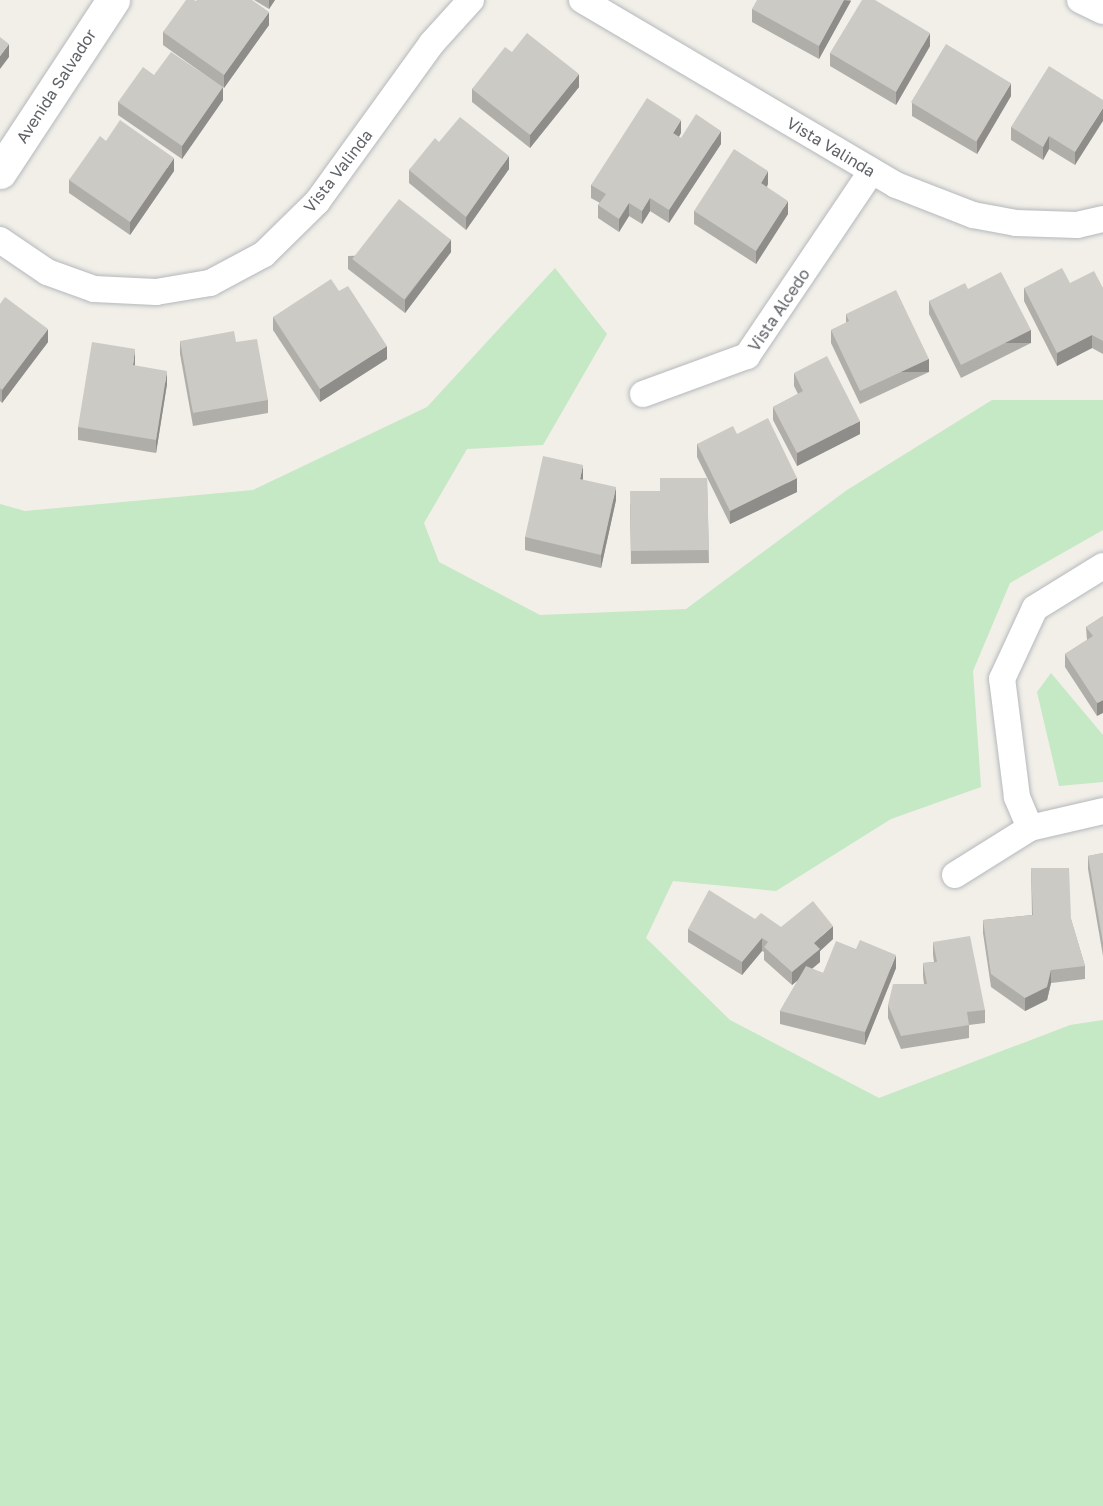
<!DOCTYPE html>
<style>
body{margin:0}
#map{position:relative;width:1103px;height:1506px;overflow:hidden;background:#f1efe8;font-family:"Golos Text",sans-serif}
div>[style]{position:absolute}
.green>*{inset:0;background:#c5e8c5}
.roads{filter:drop-shadow(0 0 2px #b5b8bc) drop-shadow(0 0 2px #b5b8bc)}
.street>*{height:26px;margin:-13px;padding:0 13px;transform-origin:13px;border-radius:13px;background:#fff}
.secondary>*{height:33px;margin:-16.5px;padding:0 16.5px;transform-origin:16.5px;border-radius:16.5px;background:#fff}
.wall>*{inset:0;background:#afaea9}
.shaded-wall>*{inset:0;background:#8f8d8a;transform-origin:0 0}
.building>*{inset:0;background:#cccac5;transform-origin:0 0}
span{translate:-50% -50%;white-space:nowrap;text-align:center;line-height:1.15;-webkit-text-stroke:4.5px #fff;paint-order:stroke}
.street-label{font-size:16px;color:#5f6368}
</style>
<div id="map">
<div class="green">
<div style="clip-path:polygon(555px 268px,607px 334px,543px 445px,467px 449px,424px 523px,439px 562px,540px 615px,686px 609px,847px 490px,992px 400px,1103px 400px,1103px 530px,1010px 583px,973px 671px,981px 787px,891px 819px,776px 891px,673px 881px,646px 938px,730px 1020px,879px 1098px,1070px 1025px,1103px 1020px,1103px 1506px,0 1506px,0 504px,25px 511px,253px 490px,427px 407px)"></div>
<div style="clip-path:polygon(1051px 673px,1103px 735px,1103px 782px,1059px 786px,1037px 692px)"></div>
</div>
<div class="roads">
<div class="street">
<div style="left:582px;top:0;width:364px;rotate:30.5deg"></div>
<div style="left:896px;top:185px;width:83px;rotate:21.3deg"></div>
<div style="left:973px;top:215px;width:44px;rotate:10.5deg"></div>
<div style="left:1016px;top:223px;width:61px;rotate:1.9deg"></div>
<div style="left:1077px;top:225px;width:27px;rotate:-13deg"></div>
<div style="left:1080px;top:0;width:25px;rotate:26deg"></div>
<div style="left:0;top:240px;width:57px;rotate:34.2deg"></div>
<div style="left:47px;top:272px;width:50px;rotate:19.9deg"></div>
<div style="left:94px;top:289px;width:62px;rotate:2.8deg"></div>
<div style="left:156px;top:292px;width:55px;rotate:-9.5deg"></div>
<div style="left:210px;top:283px;width:61px;rotate:-28.2deg"></div>
<div style="left:264px;top:254px;width:74px;rotate:-44.5deg"></div>
<div style="left:317px;top:202px;width:196px;rotate:-54.1deg"></div>
<div style="left:432px;top:43px;width:58px;rotate:-47.8deg"></div>
<div style="left:643px;top:394px;width:111px;rotate:-20.1deg"></div>
<div style="left:747px;top:356px;width:223px;rotate:-56deg"></div>
<div style="left:1030px;top:828px;width:34px;rotate:-113deg"></div>
<div style="left:1017px;top:797px;width:119px;rotate:-97.2deg"></div>
<div style="left:1002px;top:679px;width:78px;rotate:-65.1deg"></div>
<div style="left:1035px;top:608px;width:80px;rotate:-31.7deg"></div>
<div style="left:955px;top:875px;width:89px;rotate:-32.1deg"></div>
<div style="left:1030px;top:828px;width:75px;rotate:-13.1deg"></div>
</div>
<div class="secondary">
<div style="left:0;top:172px;width:206px;rotate:-56.7deg"></div>
</div>
</div>
<div class="wall">
<div style="clip-path:polygon(254px 0,275px 0,269px 9px)"></div>
<div style="clip-path:polygon(851px 0,819px 59px,752px 22px,752px 9px)"></div>
<div style="clip-path:polygon(196px 1px,269px 25px,224px 88px,223px 87px,223px 100px,182px 159px,118px 115px,118px 102px,154px 75px,215px 82px,163px 45px,163px 32px)"></div>
<div style="clip-path:polygon(930px 46px,896px 105px,830px 66px,830px 53px)"></div>
<div style="clip-path:polygon(512px 52px,579px 87px,530px 148px,472px 102px,472px 89px)"></div>
<div style="clip-path:polygon(1011px 96px,977px 154px,912px 116px,912px 103px)"></div>
<div style="clip-path:polygon(1103px 100px,1075px 165px,1049px 149px,1043px 160px,1011px 140px,1011px 127px)"></div>
<div style="clip-path:polygon(681px 133px,679px 137px,681px 138px,721px 144px,669px 223px,650px 211px,642px 224px,629px 216px,619px 232px,598px 218px,598px 205px,600px 203px,591px 198px,591px 185px)"></div>
<div style="clip-path:polygon(106px 141px,174px 171px,130px 235px,69px 193px,69px 180px)"></div>
<div style="clip-path:polygon(439px 142px,509px 169px,466px 230px,409px 183px,409px 170px)"></div>
<div style="clip-path:polygon(768px 184px,767px 187px,788px 214px,756px 264px,694px 224px,694px 211px)"></div>
<div style="clip-path:polygon(451px 252px,405px 313px,348px 269px,348px 256px)"></div>
<div style="clip-path:polygon(1070px 283px,1103px 288px,1103px 354px,1092px 348px,1057px 366px,1024px 301px,1024px 288px)"></div>
<div style="clip-path:polygon(968px 289px,1031px 343px,961px 378px,929px 314px,929px 301px)"></div>
<div style="clip-path:polygon(0 304px,48px 342px,2px 403px,0 401px)"></div>
<div style="clip-path:polygon(846px 314px,929px 372px,860px 404px,831px 343px,831px 330px,846px 323px)"></div>
<div style="clip-path:polygon(273px 317px,387px 359px,320px 402px,273px 330px)"></div>
<div style="clip-path:polygon(180px 341px,236px 342px,268px 400px,268px 413px,193px 426px,180px 354px)"></div>
<div style="clip-path:polygon(135px 362px,135px 366px,167px 384px,156px 453px,78px 440px,78px 427px)"></div>
<div style="clip-path:polygon(794px 373px,860px 434px,797px 466px,773px 420px,773px 407px,798px 394px,794px 386px)"></div>
<div style="clip-path:polygon(737px 434px,797px 492px,730px 524px,697px 457px,697px 444px)"></div>
<div style="clip-path:polygon(583px 478px,583px 480px,616px 500px,601px 568px,525px 550px,525px 537px)"></div>
<div style="clip-path:polygon(707px 478px,709px 563px,631px 564px,630px 504px,660px 491px)"></div>
<div style="clip-path:polygon(1103px 616px,1097px 716px,1065px 667px,1065px 654px,1087px 640px,1086px 627px)"></div>
<div style="clip-path:polygon(1103px 853px,1103px 956px,1088px 869px,1088px 856px)"></div>
<div style="clip-path:polygon(1031px 868px,1071px 919px,1085px 966px,1085px 979px,1051px 983px,1047px 1000px,1025px 1011px,991px 987px,983px 933px,983px 920px,1032px 915px)"></div>
<div style="clip-path:polygon(755px 919px,781px 927px,833px 939px,820px 951px,820px 962px,812px 969px,823px 973px,896px 968px,865px 1045px,780px 1024px,780px 1011px,798px 980px,792px 985px,764px 960px,764px 952px,762px 951px,742px 975px,688px 942px,688px 929px)"></div>
<div style="clip-path:polygon(933px 942px,985px 1010px,985px 1023px,969px 1025px,969px 1038px,901px 1049px,888px 1018px,888px 1005px,924px 984px,923px 976px,923px 963px,934px 962px,933px 955px)"></div>
</div>
<div class="shaded-wall">
<div style="clip-path:polygon(269px 0,275px 0,269px 9px)"></div>
<div style="clip-path:polygon(844px 0,851px 1px,819px 59px,819px 46px)"></div>
<div style="clip-path:polygon(269px 12px,269px 25px,224px 88px,224px 75px)"></div>
<div style="clip-path:polygon(930px 33px,930px 46px,896px 105px,896px 92px)"></div>
<div style="clip-path:polygon(9px 44px,9px 57px,0 69px,0 56px)"></div>
<div style="clip-path:polygon(579px 74px,579px 87px,530px 148px,530px 135px)"></div>
<div style="clip-path:polygon(1011px 83px,1011px 96px,977px 154px,977px 141px)"></div>
<div style="clip-path:polygon(223px 87px,223px 100px,182px 159px,182px 146px)"></div>
<div style="clip-path:polygon(1103px 108px,1103px 121px,1075px 165px,1075px 152px)"></div>
<div style="clip-path:polygon(681px 120px,681px 133px,673px 146px,673px 133px)"></div>
<div style="clip-path:polygon(721px 131px,721px 144px,669px 223px,669px 210px)"></div>
<div style="clip-path:polygon(1049px 136px,1049px 149px,1043px 160px,1043px 147px)"></div>
<div style="clip-path:polygon(509px 156px,509px 169px,466px 230px,466px 217px)"></div>
<div style="clip-path:polygon(174px 158px,174px 171px,130px 235px,130px 222px)"></div>
<div style="clip-path:polygon(768px 171px,768px 184px,761px 196px,761px 183px)"></div>
<div style="clip-path:polygon(650px 198px,650px 211px,642px 224px,642px 211px)"></div>
<div style="clip-path:polygon(788px 201px,788px 214px,756px 264px,756px 251px)"></div>
<div style="clip-path:polygon(629px 203px,629px 216px,619px 232px,619px 219px)"></div>
<div style="clip-path:polygon(451px 239px,451px 252px,405px 313px,405px 300px)"></div>
<div style="clip-path:polygon(48px 329px,48px 342px,2px 403px,2px 390px)"></div>
<div style="left:1031px;top:330px;width:13px;height:78px;rotate:90deg"></div>
<div style="clip-path:polygon(1092px 335px,1092px 348px,1057px 366px,1057px 353px)"></div>
<div style="clip-path:polygon(387px 346px,387px 359px,320px 402px,320px 389px)"></div>
<div style="clip-path:polygon(135px 349px,135px 362px,133px 378px,133px 365px)"></div>
<div style="left:929px;top:359px;width:13px;height:76px;rotate:90deg"></div>
<div style="clip-path:polygon(167px 371px,167px 384px,156px 453px,156px 440px)"></div>
<div style="clip-path:polygon(860px 421px,860px 434px,797px 466px,797px 453px)"></div>
<div style="clip-path:polygon(583px 465px,583px 478px,580px 492px,580px 479px)"></div>
<div style="clip-path:polygon(797px 478px,797px 492px,730px 524px,730px 511px)"></div>
<div style="clip-path:polygon(616px 487px,616px 500px,601px 568px,601px 555px)"></div>
<div style="clip-path:polygon(1103px 700px,1103px 713px,1097px 716px,1097px 703px)"></div>
<div style="clip-path:polygon(833px 926px,833px 939px,820px 951px,820px 962px,792px 985px,792px 972px,814px 943px)"></div>
<div style="clip-path:polygon(762px 938px,762px 951px,742px 975px,742px 962px)"></div>
<div style="clip-path:polygon(896px 955px,896px 968px,865px 1045px,865px 1032px)"></div>
<div style="clip-path:polygon(1051px 970px,1051px 983px,1047px 1000px,1025px 1011px,1025px 998px)"></div>
</div>
<div class="building">
<div style="clip-path:polygon(186px 0,194px 0,196px 1px,197px 0,252px 0,269px 12px,224px 75px,163px 32px)"></div>
<div style="clip-path:polygon(757px 0,844px 0,819px 46px,752px 9px)"></div>
<div style="clip-path:polygon(862px 0,875px 0,930px 33px,896px 92px,830px 53px)"></div>
<div style="clip-path:polygon(527px 33px,579px 74px,530px 135px,472px 89px,505px 47px,512px 52px)"></div>
<div style="clip-path:polygon(0 37px,9px 44px,0 56px)"></div>
<div style="left:946px;top:44px;width:76px;height:68px;rotate:31deg"></div>
<div style="clip-path:polygon(171px 52px,223px 87px,182px 146px,118px 102px,143px 67px,154px 75px)"></div>
<div style="clip-path:polygon(1049px 66px,1103px 100px,1103px 108px,1075px 152px,1049px 136px,1043px 147px,1011px 127px)"></div>
<div style="clip-path:polygon(647px 98px,681px 120px,673px 133px,681px 138px,696px 114px,721px 131px,669px 210px,650px 198px,642px 211px,629px 203px,619px 219px,598px 205px,606px 194px,591px 185px)"></div>
<div style="clip-path:polygon(460px 117px,509px 156px,466px 217px,409px 170px,435px 138px,439px 142px)"></div>
<div style="clip-path:polygon(120px 120px,174px 158px,130px 222px,69px 180px,100px 136px,106px 141px)"></div>
<div style="clip-path:polygon(734px 149px,768px 171px,761px 183px,788px 201px,756px 251px,694px 211px)"></div>
<div style="left:399px;top:199px;width:66px;height:76px;rotate:38deg"></div>
<div style="clip-path:polygon(1062px 268px,1070px 283px,1094px 271px,1103px 288px,1103px 341px,1092px 335px,1057px 353px,1024px 288px)"></div>
<div style="clip-path:polygon(1001px 272px,1031px 330px,961px 365px,929px 301px,965px 283px,968px 289px)"></div>
<div style="clip-path:polygon(331px 279px,339px 291px,348px 286px,387px 346px,320px 389px,273px 317px)"></div>
<div style="clip-path:polygon(896px 290px,929px 359px,860px 391px,831px 330px,849px 321px,846px 314px)"></div>
<div style="clip-path:polygon(5px 297px,48px 329px,2px 390px,0 388px,0 304px)"></div>
<div style="clip-path:polygon(234px 331px,236px 342px,257px 339px,268px 400px,193px 413px,180px 341px)"></div>
<div style="clip-path:polygon(92px 342px,135px 349px,133px 365px,167px 371px,156px 440px,78px 427px)"></div>
<div style="clip-path:polygon(827px 356px,860px 421px,797px 453px,773px 407px,803px 391px,794px 373px)"></div>
<div style="clip-path:polygon(768px 418px,797px 478px,730px 511px,697px 444px,733px 426px,737px 434px)"></div>
<div style="clip-path:polygon(543px 456px,583px 465px,580px 479px,616px 487px,601px 555px,525px 537px)"></div>
<div style="clip-path:polygon(660px 478px,707px 478px,709px 550px,631px 551px,630px 491px,660px 491px)"></div>
<div style="clip-path:polygon(1103px 616px,1103px 700px,1097px 703px,1065px 654px,1093px 636px,1086px 627px)"></div>
<div style="clip-path:polygon(1103px 853px,1103px 943px,1088px 856px)"></div>
<div style="clip-path:polygon(1031px 868px,1069px 868px,1071px 919px,1085px 966px,1051px 970px,1047px 987px,1025px 998px,991px 974px,983px 920px,1033px 915px)"></div>
<div style="clip-path:polygon(709px 890px,755px 919px,761px 913px,781px 927px,813px 901px,833px 926px,814px 943px,820px 949px,792px 972px,764px 947px,768px 942px,762px 938px,742px 962px,688px 929px)"></div>
<div style="clip-path:polygon(970px 936px,985px 1010px,967px 1012px,969px 1025px,901px 1036px,888px 1005px,893px 984px,927px 984px,923px 963px,937px 962px,933px 942px)"></div>
<div style="clip-path:polygon(860px 940px,896px 955px,865px 1032px,780px 1011px,806px 966px,823px 973px,836px 941px,856px 949px)"></div>
</div>
<div class="street-label">
<span style="left:56px;top:86px;rotate:-57deg">Avenida Salvador</span>
<span style="left:831px;top:147px;rotate:31deg">Vista Valinda</span>
<span style="left:338px;top:171px;rotate:-52deg">Vista Valinda</span>
<span style="left:779px;top:310px;rotate:-56deg">Vista Alcedo</span>
</div>
</div>
